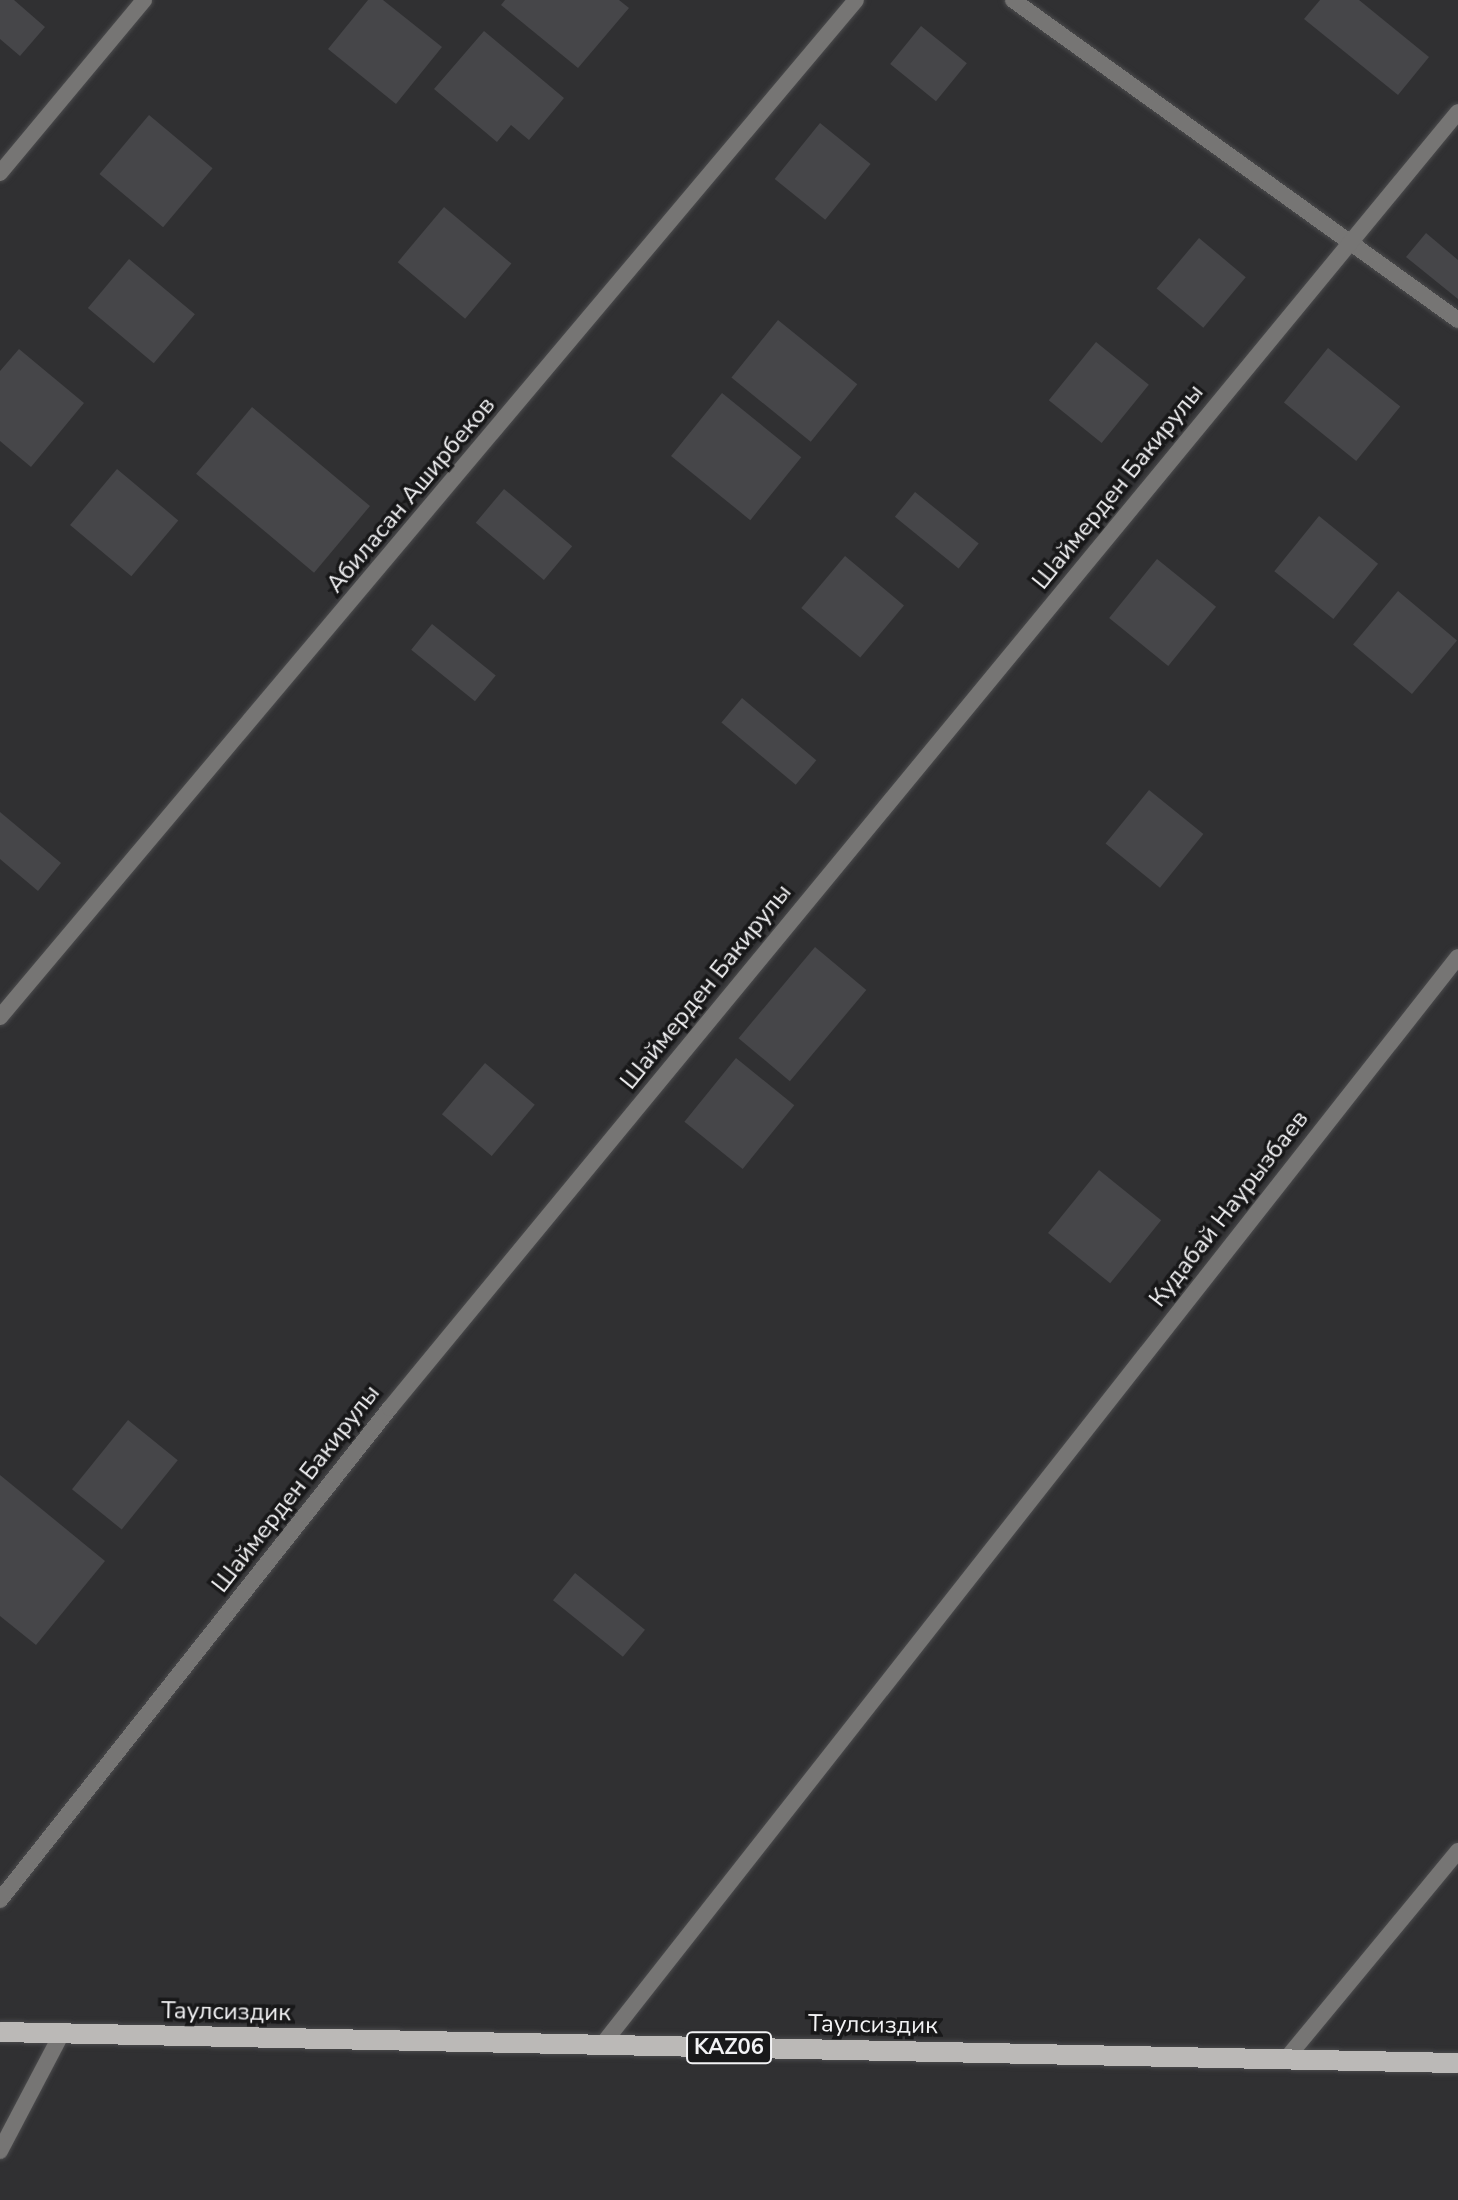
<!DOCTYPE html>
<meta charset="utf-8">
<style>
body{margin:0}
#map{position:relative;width:1458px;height:2200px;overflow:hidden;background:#303032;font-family:"Nunito Sans",sans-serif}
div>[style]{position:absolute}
.building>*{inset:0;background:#464649;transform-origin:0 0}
.roads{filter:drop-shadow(0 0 2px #4b4b4d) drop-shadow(0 0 2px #4b4b4d)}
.minor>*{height:16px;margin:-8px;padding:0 8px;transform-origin:8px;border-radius:8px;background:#767574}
.primary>*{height:20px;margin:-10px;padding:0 10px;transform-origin:10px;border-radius:10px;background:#bbb9b7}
span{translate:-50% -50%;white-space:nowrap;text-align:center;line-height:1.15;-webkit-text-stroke:7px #181819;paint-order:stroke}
.shield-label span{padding:2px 6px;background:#181819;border:2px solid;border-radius:6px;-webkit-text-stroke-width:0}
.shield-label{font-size:22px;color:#f3f3f5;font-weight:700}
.street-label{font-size:24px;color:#f3f3f5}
</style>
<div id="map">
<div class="building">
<div style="clip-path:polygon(0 0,14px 0,45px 27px,20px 56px,0 39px)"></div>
<div style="clip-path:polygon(368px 0,383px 0,442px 47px,396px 104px,328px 49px)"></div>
<div style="clip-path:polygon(505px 0,619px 0,629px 8px,578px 68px,501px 5px)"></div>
<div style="clip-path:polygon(1320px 0,1359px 0,1429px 57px,1398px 95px,1304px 19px)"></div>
<div style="left:921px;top:26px;width:59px;height:49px;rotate:39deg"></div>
<div style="clip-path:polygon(484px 31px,564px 98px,529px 140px,511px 125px,497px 142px,434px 89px)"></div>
<div style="left:149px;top:115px;width:83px;height:77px;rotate:40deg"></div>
<div style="left:820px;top:123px;width:65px;height:72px;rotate:39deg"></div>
<div style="left:444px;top:207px;width:88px;height:72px;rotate:40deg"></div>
<div style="clip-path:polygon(1426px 233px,1458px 260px,1458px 299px,1406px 257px)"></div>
<div style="left:1199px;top:238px;width:61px;height:66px;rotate:40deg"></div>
<div style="left:129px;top:259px;width:86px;height:64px;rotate:40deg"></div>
<div style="left:778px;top:320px;width:102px;height:74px;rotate:39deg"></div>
<div style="left:1096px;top:342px;width:68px;height:75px;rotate:39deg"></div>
<div style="left:1328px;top:348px;width:93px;height:70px;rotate:39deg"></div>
<div style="clip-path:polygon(19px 349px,84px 403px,31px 467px,0 441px,0 371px)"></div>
<div style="left:722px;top:393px;width:102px;height:81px;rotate:39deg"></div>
<div style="left:252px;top:407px;width:154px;height:87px;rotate:40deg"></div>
<div style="left:117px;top:469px;width:80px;height:73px;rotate:40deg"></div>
<div style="left:504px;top:489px;width:89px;height:44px;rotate:40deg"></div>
<div style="left:915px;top:492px;width:82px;height:32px;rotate:39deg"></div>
<div style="left:1319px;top:516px;width:76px;height:71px;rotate:39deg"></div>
<div style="left:845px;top:556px;width:77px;height:68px;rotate:40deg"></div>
<div style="left:1157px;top:559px;width:76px;height:76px;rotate:39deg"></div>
<div style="left:1398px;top:591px;width:77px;height:70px;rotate:40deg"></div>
<div style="left:432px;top:624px;width:82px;height:33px;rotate:39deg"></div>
<div style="left:742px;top:698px;width:97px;height:32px;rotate:40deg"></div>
<div style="left:1149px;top:790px;width:70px;height:69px;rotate:39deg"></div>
<div style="clip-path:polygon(0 812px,61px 863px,38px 891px,0 859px)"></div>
<div style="left:815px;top:947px;width:67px;height:119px;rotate:40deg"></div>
<div style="left:736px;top:1058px;width:75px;height:82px;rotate:39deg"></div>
<div style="left:485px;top:1063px;width:65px;height:67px;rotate:40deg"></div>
<div style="left:1099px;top:1170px;width:80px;height:81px;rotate:39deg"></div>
<div style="left:128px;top:1420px;width:64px;height:89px;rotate:39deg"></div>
<div style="clip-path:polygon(0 1475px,105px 1561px,36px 1645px,0 1616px)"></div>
<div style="left:575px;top:1573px;width:90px;height:35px;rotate:39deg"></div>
</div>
<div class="roads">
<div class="minor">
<div style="left:1013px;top:0;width:548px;rotate:35.72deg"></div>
<div style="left:0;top:173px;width:225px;rotate:-50.2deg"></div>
<div style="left:0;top:1017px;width:1329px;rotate:-49.91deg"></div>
<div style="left:0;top:1900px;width:628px;rotate:-51.6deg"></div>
<div style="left:390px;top:1408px;width:1679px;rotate:-50.51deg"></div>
<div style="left:602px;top:2045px;width:1384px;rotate:-51.81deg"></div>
<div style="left:1286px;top:2059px;width:270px;rotate:-50.4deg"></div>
<div style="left:0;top:2151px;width:131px;rotate:-62.3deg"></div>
</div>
<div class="primary">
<div style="left:0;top:2032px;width:1458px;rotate:1.22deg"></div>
</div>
</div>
<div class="shield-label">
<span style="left:729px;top:2048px">KAZ06</span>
</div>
<div class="street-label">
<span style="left:1118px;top:487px;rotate:-51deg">Шаймерден Бакирулы</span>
<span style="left:411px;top:495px;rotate:-50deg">Абиласан Аширбеков</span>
<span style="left:706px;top:987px;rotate:-51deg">Шаймерден Бакирулы</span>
<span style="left:1229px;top:1209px;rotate:-52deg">Кудабай Наурызбаев</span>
<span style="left:296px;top:1489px;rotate:-52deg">Шаймерден Бакирулы</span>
<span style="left:226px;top:2012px;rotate:1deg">Таулсиздик</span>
<span style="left:873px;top:2025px;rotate:1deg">Таулсиздик</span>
</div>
</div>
